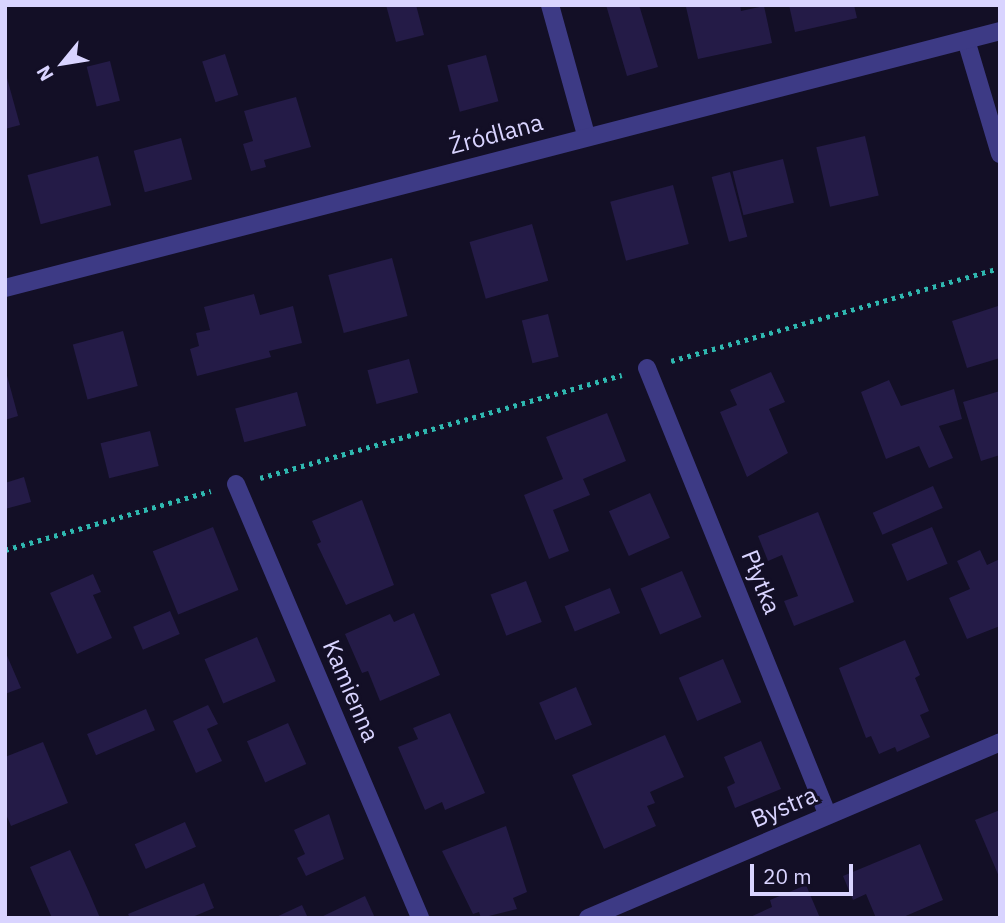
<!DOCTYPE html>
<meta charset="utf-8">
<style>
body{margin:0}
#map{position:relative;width:1005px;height:923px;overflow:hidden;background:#130f26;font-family:"IBM Plex Sans",sans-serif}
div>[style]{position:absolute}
.building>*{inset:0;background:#241b47;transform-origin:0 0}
.path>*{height:4.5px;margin-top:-2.25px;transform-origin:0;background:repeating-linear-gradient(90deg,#2fb8b0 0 3.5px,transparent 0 8.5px)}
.street>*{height:18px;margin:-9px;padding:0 9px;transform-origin:9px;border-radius:9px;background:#3d3a85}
span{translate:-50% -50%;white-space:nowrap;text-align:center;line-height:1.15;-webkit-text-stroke:6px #130f26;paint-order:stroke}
.street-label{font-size:24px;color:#d9d4ff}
.frame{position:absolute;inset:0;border:7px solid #d9d4ff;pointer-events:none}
.north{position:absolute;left:28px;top:28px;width:70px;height:70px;-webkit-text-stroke:5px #130f26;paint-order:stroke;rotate:240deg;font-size:19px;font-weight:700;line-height:28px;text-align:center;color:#d9d4ff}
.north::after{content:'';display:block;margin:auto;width:24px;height:32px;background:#d9d4ff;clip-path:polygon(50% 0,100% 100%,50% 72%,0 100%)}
.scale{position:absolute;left:750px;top:864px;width:103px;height:32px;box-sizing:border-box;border:4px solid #d9d4ff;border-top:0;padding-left:9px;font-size:21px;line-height:24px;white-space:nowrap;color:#d9d4ff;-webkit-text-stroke:5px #130f26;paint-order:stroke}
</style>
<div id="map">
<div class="building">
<div style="clip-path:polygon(386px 5px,416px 5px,424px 35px,396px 42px)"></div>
<div style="clip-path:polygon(606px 5px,639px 5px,658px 67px,627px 76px)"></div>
<div style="clip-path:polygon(740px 5px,741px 11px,764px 6px,772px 43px,698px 59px,686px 7px)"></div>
<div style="clip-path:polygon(789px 5px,854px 5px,857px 18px,795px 32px)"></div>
<div style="left:225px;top:54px;width:43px;height:24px;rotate:72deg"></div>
<div style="left:486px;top:55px;width:48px;height:40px;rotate:75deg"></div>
<div style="left:110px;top:61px;width:41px;height:24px;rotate:76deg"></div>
<div style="clip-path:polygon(5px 71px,20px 125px,5px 129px)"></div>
<div style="clip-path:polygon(296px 97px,311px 147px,264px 160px,266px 167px,251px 171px,243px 144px,253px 141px,244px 111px)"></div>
<div style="left:865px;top:136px;width:61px;height:50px;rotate:77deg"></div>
<div style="left:181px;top:138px;width:43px;height:49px;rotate:75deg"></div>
<div style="left:98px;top:156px;width:51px;height:73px;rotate:75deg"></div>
<div style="left:783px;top:159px;width:45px;height:52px;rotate:76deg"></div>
<div style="left:730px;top:172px;width:67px;height:19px;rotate:75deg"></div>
<div style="left:673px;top:185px;width:61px;height:65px;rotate:75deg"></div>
<div style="left:532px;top:224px;width:59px;height:65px;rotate:74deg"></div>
<div style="left:392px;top:258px;width:60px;height:66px;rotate:75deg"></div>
<div style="clip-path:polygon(254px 294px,260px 315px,293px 306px,302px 343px,269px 351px,271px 357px,197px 376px,190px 349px,199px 346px,196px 333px,210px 330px,204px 307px)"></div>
<div style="clip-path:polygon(998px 306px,1000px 358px,967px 368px,952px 321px)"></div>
<div style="left:548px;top:314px;width:44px;height:27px;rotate:76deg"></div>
<div style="left:123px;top:331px;width:57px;height:52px;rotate:75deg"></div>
<div style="left:409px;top:359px;width:35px;height:43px;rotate:75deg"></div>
<div style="clip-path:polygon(6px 372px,18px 416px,5px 420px,5px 373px)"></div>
<div style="clip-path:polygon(771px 372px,785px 402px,769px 409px,788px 453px,747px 477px,720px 412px,737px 405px,730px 390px)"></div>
<div style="clip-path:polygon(889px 380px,901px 406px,954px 389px,962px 419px,939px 426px,953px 458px,929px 468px,919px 446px,886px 459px,861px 392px)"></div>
<div style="clip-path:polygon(1000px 391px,1000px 455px,981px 461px,963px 402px)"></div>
<div style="left:297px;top:392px;width:35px;height:64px;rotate:75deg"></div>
<div style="clip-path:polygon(607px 413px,626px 461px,583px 479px,590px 495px,553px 510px,569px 551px,549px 559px,524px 495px,563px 479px,546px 437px)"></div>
<div style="left:150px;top:431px;width:36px;height:51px;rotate:76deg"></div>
<div style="clip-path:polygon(24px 477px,31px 502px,5px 509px,5px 483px)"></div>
<div style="left:933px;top:486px;width:24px;height:66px;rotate:66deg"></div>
<div style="left:650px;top:493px;width:49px;height:45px;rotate:66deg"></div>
<div style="clip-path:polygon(362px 500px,394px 585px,346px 605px,317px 544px,321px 542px,312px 521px)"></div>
<div style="clip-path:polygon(818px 512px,854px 602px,794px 626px,784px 601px,798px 596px,782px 555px,768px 561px,758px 536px)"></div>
<div style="left:213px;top:527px;width:68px;height:65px;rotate:68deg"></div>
<div style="left:932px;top:527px;width:40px;height:44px;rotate:67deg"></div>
<div style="clip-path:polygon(980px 550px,987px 565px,1000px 559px,1000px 626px,967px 639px,949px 598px,970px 589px,957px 561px)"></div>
<div style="left:682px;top:571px;width:50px;height:45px;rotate:67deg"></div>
<div style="clip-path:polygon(93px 574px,101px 592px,93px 595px,112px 638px,77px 654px,50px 593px)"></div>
<div style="left:526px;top:581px;width:44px;height:38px;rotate:69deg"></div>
<div style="left:610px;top:588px;width:27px;height:49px;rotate:68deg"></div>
<div style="left:170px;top:611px;width:25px;height:40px;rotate:67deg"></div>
<div style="clip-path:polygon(414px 613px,440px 675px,380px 701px,368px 671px,362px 673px,345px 634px,390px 614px,394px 622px)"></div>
<div style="left:257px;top:637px;width:48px;height:57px;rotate:67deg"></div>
<div style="clip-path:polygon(905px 640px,920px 675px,915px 678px,929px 711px,920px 715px,930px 737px,897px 752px,895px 747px,879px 754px,871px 736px,866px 738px,839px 668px)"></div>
<div style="clip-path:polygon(5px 651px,21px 688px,5px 694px)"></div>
<div style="left:723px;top:659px;width:47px;height:48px;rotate:67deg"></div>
<div style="left:576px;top:687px;width:41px;height:40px;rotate:67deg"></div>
<div style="clip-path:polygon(208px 705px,218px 724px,207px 729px,222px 761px,196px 773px,173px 721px)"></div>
<div style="left:146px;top:709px;width:23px;height:64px;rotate:67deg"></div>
<div style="clip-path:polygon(450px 713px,485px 793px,445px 810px,442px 802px,425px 810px,398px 747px,418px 739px,413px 728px)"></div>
<div style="left:288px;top:723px;width:45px;height:45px;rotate:66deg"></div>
<div style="clip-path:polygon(665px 735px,684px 777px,650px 792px,655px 803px,647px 806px,656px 826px,604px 849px,572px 775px)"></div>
<div style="clip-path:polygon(761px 741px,781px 789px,735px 808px,727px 787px,735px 783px,724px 757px)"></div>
<div style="clip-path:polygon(43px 742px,68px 803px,11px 826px,5px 812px,5px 757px)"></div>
<div style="clip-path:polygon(1000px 810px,1000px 879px,975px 820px)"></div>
<div style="clip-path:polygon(329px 814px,344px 859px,306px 876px,297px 858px,305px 854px,294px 830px)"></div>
<div style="left:185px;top:822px;width:27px;height:55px;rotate:66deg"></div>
<div style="clip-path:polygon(506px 826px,527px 892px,513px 898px,517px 909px,481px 918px,479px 912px,473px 914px,442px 851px)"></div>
<div style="clip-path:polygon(920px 844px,943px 900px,901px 918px,876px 918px,866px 894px,853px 900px,843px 876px)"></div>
<div style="clip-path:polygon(70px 850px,89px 892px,100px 918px,52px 918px,30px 867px)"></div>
<div style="clip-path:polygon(204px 883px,214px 908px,190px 918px,130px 918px,128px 914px)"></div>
<div style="clip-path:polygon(806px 885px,820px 918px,748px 918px,772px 907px,770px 900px)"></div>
<div style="clip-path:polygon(365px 896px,375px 918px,319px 918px)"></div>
<div style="clip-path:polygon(302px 905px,308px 918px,274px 918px)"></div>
</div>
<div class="path">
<div style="left:671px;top:361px;width:342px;rotate:-15.8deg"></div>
<div style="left:260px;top:478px;width:376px;rotate:-15.9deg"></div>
<div style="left:5px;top:550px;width:214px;rotate:-16deg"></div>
</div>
<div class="street">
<div style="left:550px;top:5px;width:135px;rotate:74.5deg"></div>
<div style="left:966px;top:40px;width:119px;rotate:73.4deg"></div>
<div style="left:5px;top:288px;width:1028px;rotate:-14.48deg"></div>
<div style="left:647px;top:368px;width:482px;rotate:68deg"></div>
<div style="left:236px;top:484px;width:471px;rotate:67deg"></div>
<div style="left:588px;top:918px;width:448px;rotate:-23.1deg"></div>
</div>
<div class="street-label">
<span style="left:496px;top:134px;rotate:-15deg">Źródlana</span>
<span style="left:761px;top:582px;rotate:68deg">Płytka</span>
<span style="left:351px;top:691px;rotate:67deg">Kamienna</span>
<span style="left:784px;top:807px;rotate:-23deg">Bystra</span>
</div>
<div class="frame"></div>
<div class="north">N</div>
<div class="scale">20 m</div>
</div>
